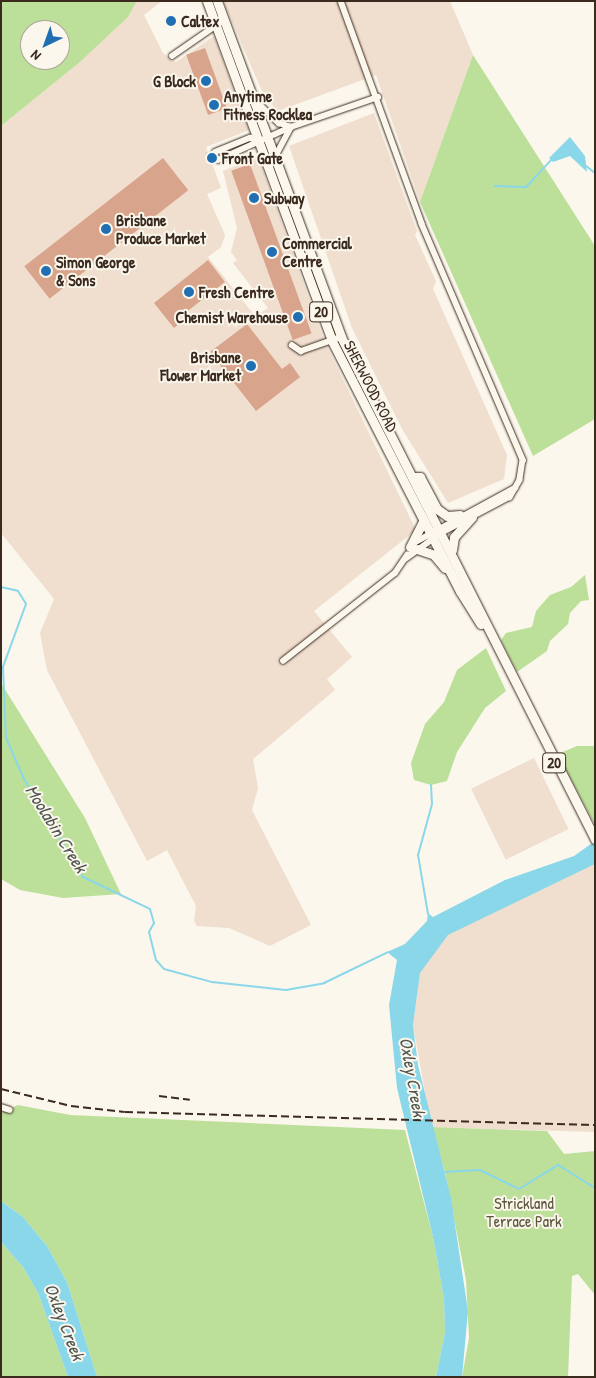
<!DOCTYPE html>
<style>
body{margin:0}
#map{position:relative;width:596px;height:1378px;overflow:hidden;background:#fbf7ec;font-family:"Patrick Hand",sans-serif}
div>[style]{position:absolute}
.built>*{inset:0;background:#f0decf;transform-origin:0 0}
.green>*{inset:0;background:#bcdf99}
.water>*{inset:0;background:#8ad7ea}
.stream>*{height:2px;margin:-1px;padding:0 1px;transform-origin:1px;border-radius:1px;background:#8ad7ea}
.building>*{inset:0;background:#d8a48c;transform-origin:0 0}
.street-tunnel>*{height:5.5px;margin-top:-2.75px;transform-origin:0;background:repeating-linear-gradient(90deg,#d5cec3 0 5.5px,transparent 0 8.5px)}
.roads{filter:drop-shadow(0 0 1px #3b2a1e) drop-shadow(0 0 1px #3b2a1e)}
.street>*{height:5.5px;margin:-2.75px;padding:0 2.75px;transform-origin:2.75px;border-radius:2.75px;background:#fbf7ec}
.primary>*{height:9px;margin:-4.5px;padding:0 4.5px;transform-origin:4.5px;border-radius:4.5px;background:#fbf7ec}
.rail>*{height:2px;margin-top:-1px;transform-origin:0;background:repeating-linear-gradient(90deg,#3b2a1e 0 8px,transparent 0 12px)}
.dots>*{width:14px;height:14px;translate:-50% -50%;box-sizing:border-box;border:2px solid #fbf7ec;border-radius:50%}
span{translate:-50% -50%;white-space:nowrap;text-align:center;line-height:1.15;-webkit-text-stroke:4px #fbf7ec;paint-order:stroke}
.shield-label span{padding:1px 4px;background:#fbf7ec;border:1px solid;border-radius:4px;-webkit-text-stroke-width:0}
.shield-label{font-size:15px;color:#3b2a1e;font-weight:700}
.poi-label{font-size:16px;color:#3b2a1e;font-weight:700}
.left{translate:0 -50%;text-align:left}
.right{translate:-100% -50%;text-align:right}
.street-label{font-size:16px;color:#3b2a1e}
.park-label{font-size:16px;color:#5b573d}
.water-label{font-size:18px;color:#4f5551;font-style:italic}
.frame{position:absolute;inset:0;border:2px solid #3b2a1e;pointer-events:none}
.north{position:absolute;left:20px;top:20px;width:50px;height:50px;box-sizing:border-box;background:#fbf7ec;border:1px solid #aea59a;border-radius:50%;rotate:222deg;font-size:14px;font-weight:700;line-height:20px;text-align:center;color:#3b2a1e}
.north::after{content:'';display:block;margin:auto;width:18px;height:22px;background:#1f6fb2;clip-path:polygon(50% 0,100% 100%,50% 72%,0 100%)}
</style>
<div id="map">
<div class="built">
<div style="clip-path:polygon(137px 1px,162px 1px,144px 15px,163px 53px,176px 62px,214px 36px,249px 130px,206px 147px,221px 188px,207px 194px,225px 235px,221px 247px,208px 257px,255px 316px,268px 308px,233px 263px,237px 260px,231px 252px,237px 228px,223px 171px,258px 157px,324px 340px,416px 530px,314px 611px,352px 657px,327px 679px,335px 690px,253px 759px,258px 788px,252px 810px,311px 925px,270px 946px,229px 928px,197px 926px,194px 921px,196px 906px,167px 850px,147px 861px,47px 670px,40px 633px,54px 599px,1px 533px,1px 126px,80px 62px,128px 17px)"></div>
<div style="clip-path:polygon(223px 1px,450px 1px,473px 55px,420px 202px,376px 75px,278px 111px,264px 96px)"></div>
<div style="clip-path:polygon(374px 113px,417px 231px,415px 235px,436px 281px,433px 289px,507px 455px,504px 479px,448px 503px,402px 429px,352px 328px,289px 146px)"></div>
<div style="left:534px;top:758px;width:79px;height:70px;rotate:64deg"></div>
<div style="clip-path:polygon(595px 864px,595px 1132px,431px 1127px,413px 1025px,420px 972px,427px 959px,448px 935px,468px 924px)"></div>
</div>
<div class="green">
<div style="clip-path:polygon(evenodd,1px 1px,137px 1px,128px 17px,80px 62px,1px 126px,1px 1px,30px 30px,60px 30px,60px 60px,30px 60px,30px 30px)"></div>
<div style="clip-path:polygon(473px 55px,595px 246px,595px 419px,533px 456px,420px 202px)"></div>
<div style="clip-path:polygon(585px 575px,589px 600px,581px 601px,570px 613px,568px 624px,550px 641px,547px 651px,517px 672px,501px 640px,506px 633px,532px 627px,536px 611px,550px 595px,571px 587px)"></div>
<div style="clip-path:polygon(486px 648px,506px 691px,485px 708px,457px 752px,447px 781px,431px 785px,414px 780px,411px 763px,425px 724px,444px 702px,457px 670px)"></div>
<div style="clip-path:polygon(1px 683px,85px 818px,121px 894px,63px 898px,20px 890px,1px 879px)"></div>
<div style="clip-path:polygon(577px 746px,595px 746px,595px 825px,558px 754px)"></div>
<div style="clip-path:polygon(18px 1105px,70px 1115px,405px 1130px,433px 1237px,444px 1299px,445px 1332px,436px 1377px,97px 1377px,67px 1282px,47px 1246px,23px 1217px,1px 1201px,1px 1113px)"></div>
<div style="clip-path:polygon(431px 1127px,547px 1131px,564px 1154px,595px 1151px,595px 1295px,578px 1274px,572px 1276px,568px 1377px,462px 1377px,469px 1338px,466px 1280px,445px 1172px)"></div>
<div style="clip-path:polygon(1px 1242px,23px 1267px,38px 1293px,68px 1377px,1px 1377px)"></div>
</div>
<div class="water">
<div style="clip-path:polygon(570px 137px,585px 156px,587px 172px,570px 156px,553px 162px,549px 158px)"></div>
<div style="clip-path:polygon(595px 841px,595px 864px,448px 935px,420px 973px,413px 1025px,418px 1065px,451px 1198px,468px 1311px,462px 1377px,436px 1377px,445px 1332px,444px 1299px,433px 1237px,397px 1088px,389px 1005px,397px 960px,387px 952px,405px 944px,427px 921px,428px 913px,433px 917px,505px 880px,574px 856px)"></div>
<div style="clip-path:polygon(1px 1201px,23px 1217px,47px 1246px,67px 1282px,97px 1377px,68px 1377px,38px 1293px,23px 1267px,1px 1242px)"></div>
</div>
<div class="stream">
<div style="left:586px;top:166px;width:11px;rotate:38deg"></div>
<div style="left:495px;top:186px;width:31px;rotate:2deg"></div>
<div style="left:526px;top:187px;width:37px;rotate:-47deg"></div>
<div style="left:1px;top:587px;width:17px;rotate:13deg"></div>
<div style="left:18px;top:591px;width:15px;rotate:58deg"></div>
<div style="left:26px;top:604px;width:67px;rotate:110.1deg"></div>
<div style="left:3px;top:667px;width:71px;rotate:87.6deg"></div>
<div style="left:6px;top:738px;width:45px;rotate:66.3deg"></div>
<div style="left:24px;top:779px;width:114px;rotate:59deg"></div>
<div style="left:83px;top:877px;width:74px;rotate:25.5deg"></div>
<div style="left:150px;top:909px;width:15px;rotate:74deg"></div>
<div style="left:154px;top:923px;width:10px;rotate:119deg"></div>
<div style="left:149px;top:932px;width:29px;rotate:76deg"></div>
<div style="left:156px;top:960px;width:12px;rotate:48deg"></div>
<div style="left:164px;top:969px;width:50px;rotate:15.2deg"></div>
<div style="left:212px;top:982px;width:74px;rotate:6.2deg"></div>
<div style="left:286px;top:990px;width:39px;rotate:-10deg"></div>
<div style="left:324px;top:983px;width:71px;rotate:-25.8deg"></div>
<div style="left:428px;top:914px;width:60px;rotate:-99.6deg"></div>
<div style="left:418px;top:855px;width:53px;rotate:-74.6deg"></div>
<div style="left:432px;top:804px;width:19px;rotate:-93deg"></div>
<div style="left:444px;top:1172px;width:36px;rotate:-3deg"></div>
<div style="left:480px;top:1170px;width:43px;rotate:26deg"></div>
<div style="left:519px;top:1189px;width:46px;rotate:-31.6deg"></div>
<div style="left:558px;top:1165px;width:44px;rotate:31.9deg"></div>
</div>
<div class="building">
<div style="left:205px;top:48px;width:64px;height:20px;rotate:70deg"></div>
<div style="left:163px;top:158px;width:41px;height:176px;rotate:52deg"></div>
<div style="left:250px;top:164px;width:180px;height:20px;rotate:70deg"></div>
<div style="clip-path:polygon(208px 260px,225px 282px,176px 320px,179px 324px,174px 328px,154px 303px)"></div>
<div style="clip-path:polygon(247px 324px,282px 369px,290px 363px,300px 377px,256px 411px,210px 352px)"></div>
</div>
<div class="street-tunnel">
<div style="left:206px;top:156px;width:10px;rotate:-24deg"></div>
<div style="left:209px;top:163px;width:9px;rotate:-18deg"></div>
</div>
<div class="roads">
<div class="street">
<div style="left:341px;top:1px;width:237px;rotate:70deg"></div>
<div style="left:422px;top:224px;width:257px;rotate:66.8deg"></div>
<div style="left:523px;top:460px;width:20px;rotate:99deg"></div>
<div style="left:520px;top:480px;width:20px;rotate:120deg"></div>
<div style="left:510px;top:497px;width:77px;rotate:152.1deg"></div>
<div style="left:442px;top:533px;width:44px;rotate:144.2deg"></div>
<div style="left:172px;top:56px;width:63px;rotate:-34.7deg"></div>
<div style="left:254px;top:99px;width:35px;rotate:44deg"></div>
<div style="left:279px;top:123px;width:13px;rotate:18deg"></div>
<div style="left:215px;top:152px;width:38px;rotate:-22deg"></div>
<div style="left:250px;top:138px;width:8px;rotate:14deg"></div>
<div style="left:275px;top:157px;width:34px;rotate:-62deg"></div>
<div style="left:218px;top:160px;width:80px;rotate:-24.3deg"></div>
<div style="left:291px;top:127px;width:92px;rotate:-19deg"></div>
<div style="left:292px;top:345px;width:11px;rotate:34deg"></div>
<div style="left:301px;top:351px;width:42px;rotate:-19.3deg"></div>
<div style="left:414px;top:543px;width:115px;rotate:-28.6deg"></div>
<div style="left:283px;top:661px;width:142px;rotate:-38.2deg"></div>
<div style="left:395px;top:573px;width:22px;rotate:-56deg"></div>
<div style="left:1px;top:1107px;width:9px;rotate:18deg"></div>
</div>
<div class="primary">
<div style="left:207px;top:1px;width:362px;rotate:69.8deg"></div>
<div style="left:332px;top:341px;width:281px;rotate:62.9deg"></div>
<div style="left:460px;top:591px;width:39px;rotate:58deg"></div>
<div style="left:217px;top:1px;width:358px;rotate:69.7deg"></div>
<div style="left:341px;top:337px;width:563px;rotate:63.16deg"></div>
<div style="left:413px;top:477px;width:7px"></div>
<div style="left:420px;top:477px;width:36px;rotate:62deg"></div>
<div style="left:437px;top:509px;width:12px;rotate:35deg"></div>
<div style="left:447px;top:516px;width:13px;rotate:-4deg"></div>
<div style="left:410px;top:547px;width:30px;rotate:-63deg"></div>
<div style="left:417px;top:549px;width:18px;rotate:19deg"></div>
<div style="left:434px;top:555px;width:17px;rotate:50deg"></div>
<div style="left:452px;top:550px;width:13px;rotate:-81deg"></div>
<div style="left:454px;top:537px;width:27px;rotate:-48deg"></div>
</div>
</div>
<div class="rail">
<div style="left:1px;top:1089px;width:72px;rotate:13.7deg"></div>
<div style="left:71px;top:1106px;width:54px;rotate:6.3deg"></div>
<div style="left:125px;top:1112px;width:470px;rotate:1.6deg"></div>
<div style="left:159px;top:1096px;width:31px;rotate:7deg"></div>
</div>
<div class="dots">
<div style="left:171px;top:21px;background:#1f6fb2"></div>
<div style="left:206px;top:81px;background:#1f6fb2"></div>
<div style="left:214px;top:105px;background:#1f6fb2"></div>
<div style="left:212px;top:158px;background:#1f6fb2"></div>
<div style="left:254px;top:198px;background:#1f6fb2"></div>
<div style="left:106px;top:229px;background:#1f6fb2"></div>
<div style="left:272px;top:252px;background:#1f6fb2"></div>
<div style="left:46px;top:271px;background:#1f6fb2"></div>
<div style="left:189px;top:292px;background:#1f6fb2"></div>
<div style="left:298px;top:317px;background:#1f6fb2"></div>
<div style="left:251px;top:366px;background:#1f6fb2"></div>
</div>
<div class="shield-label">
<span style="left:321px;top:312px">20</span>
<span style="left:554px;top:763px">20</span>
</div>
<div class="poi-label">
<span class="left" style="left:181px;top:21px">Caltex</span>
<span class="right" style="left:196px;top:81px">G Block</span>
<span class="left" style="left:224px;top:105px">Anytime<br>Fitness Rocklea</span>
<span class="left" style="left:222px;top:158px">Front Gate</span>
<span class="left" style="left:264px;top:198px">Subway</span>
<span class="left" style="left:116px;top:229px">Brisbane<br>Produce Market</span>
<span class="left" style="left:282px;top:252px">Commercial<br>Centre</span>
<span class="left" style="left:56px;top:271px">Simon George<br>&amp; Sons</span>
<span class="left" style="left:199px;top:292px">Fresh Centre</span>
<span class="right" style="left:288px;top:317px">Chemist Warehouse</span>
<span class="right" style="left:241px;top:366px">Brisbane<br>Flower Market</span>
</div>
<div class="street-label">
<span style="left:371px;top:386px;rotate:63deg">SHERWOOD ROAD</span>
</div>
<div class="park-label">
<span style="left:524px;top:1212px">Strickland<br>Terrace Park</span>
</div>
<div class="water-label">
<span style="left:56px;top:829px;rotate:58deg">Moolabin Creek</span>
<span style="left:412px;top:1077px;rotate:80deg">Oxley Creek</span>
<span style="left:64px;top:1322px;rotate:69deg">Oxley Creek</span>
</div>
<div class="frame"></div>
<div class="north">N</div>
</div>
